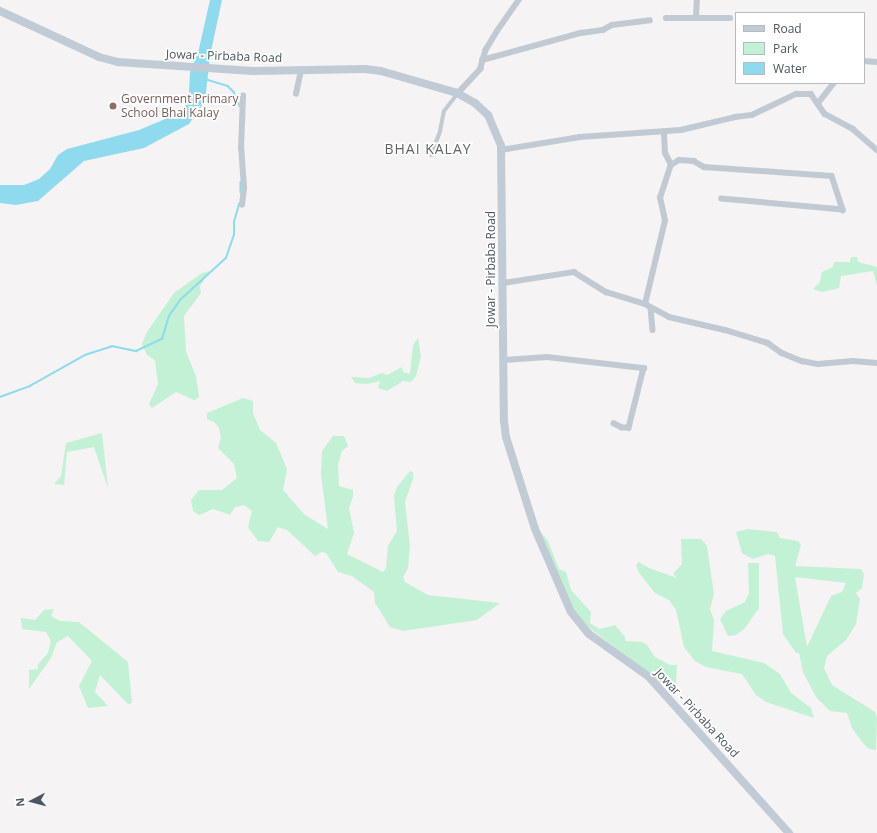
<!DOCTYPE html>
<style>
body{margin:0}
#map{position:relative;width:877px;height:833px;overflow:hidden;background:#f5f3f3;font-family:"Open Sans",sans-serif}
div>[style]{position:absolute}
.green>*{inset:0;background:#c3f1d5}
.water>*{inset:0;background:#90daee}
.stream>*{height:1.5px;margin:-0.75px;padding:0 0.75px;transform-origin:0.75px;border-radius:0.75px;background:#90daee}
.pedestrian>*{height:4px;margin:-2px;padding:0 2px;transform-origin:2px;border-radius:2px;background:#c1cad2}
.minor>*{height:5.5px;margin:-2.75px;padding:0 2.75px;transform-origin:2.75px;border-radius:2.75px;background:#c1cad2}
.secondary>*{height:8px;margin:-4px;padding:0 4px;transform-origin:4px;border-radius:4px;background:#c1cbd6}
.dots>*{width:11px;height:11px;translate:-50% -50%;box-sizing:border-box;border:2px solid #fff;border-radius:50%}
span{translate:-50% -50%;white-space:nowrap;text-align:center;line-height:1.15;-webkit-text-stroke:3.5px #fff;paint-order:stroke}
.street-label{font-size:12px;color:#4a5661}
.education-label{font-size:12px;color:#785e54}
.left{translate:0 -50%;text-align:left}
.quarter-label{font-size:14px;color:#5f6368;letter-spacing:1px}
.legend{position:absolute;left:735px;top:12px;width:130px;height:72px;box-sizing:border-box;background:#fff;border:1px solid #b7bbc0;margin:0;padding:5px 7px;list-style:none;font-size:12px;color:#4a5661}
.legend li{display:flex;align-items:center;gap:8px;height:20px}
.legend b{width:20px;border:1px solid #b7bbc0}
.north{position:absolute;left:12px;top:781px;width:40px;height:40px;-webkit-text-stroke:3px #fff;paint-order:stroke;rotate:264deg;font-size:11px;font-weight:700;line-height:16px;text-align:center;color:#4a5661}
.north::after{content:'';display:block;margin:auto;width:14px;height:18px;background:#4a5661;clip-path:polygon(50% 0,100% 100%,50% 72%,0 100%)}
</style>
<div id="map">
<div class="green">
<div style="clip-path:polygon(851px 257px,857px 257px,858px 262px,877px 267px,877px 286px,873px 271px,841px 276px,839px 288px,822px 292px,813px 289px,820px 282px,822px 272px,833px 267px,834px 262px,850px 262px)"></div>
<div style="clip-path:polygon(210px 271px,200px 286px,201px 293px,184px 316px,186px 352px,196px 376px,199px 397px,194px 400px,176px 392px,152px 408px,149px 404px,158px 384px,155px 360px,147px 355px,142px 344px,147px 332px,174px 293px,202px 273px)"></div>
<div style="clip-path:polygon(418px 338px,421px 356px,416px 376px,411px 382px,403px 381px,387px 391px,378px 388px,380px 381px,367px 384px,355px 383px,351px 377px,369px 378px,382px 373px,387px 375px,402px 367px,403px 372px,410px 374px,413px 345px)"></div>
<div style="clip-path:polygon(243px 398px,253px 401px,253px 413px,260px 430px,276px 443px,287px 469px,283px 490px,305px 515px,328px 529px,321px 474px,322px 451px,333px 436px,344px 436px,348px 446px,342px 451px,338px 465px,339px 486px,353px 490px,353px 497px,349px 508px,354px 533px,347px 554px,383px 572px,386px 568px,388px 546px,397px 531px,394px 496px,397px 487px,410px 471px,413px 472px,413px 479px,405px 502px,410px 546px,408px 568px,403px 577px,405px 582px,428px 595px,500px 603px,477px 620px,403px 631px,390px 627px,375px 603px,374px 592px,352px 576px,338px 572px,326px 553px,322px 552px,315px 556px,287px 530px,278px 527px,269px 542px,258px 541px,248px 527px,252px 511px,244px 505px,235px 507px,230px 515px,213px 509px,199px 515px,193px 511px,191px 500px,199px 490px,222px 490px,237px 478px,234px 464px,218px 448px,221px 438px,219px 428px,214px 422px,207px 419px,207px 413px)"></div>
<div style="clip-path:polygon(102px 433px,108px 488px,94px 447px,67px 452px,64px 485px,54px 484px,61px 476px,66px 443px)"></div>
<div style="clip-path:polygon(evenodd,748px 529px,777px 532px,780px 538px,798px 541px,801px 545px,795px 566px,861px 569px,864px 574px,862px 588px,856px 593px,860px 599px,856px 624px,846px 640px,827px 656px,824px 668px,832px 685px,875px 712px,877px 717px,876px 750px,869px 749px,862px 742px,852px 728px,847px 713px,830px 711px,816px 697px,803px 672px,799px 653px,796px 653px,783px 634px,775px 556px,768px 554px,753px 559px,742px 553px,736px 532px,748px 529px,795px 577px,846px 583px,842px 592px,831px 596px,807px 647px,795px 577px)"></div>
<div style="clip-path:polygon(539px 530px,548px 541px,559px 569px,566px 572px,571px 590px,591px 612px,590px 623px,599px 629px,615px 625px,625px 637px,625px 641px,642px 642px,647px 645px,655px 657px,670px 665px,677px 665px,676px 682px,673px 685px,664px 685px,587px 626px,576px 614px)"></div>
<div style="clip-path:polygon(681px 539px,701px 539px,707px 546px,714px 594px,710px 609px,714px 620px,712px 651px,764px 663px,780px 674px,791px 693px,811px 708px,814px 718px,766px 702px,756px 695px,742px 674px,706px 667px,695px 661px,684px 647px,676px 610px,669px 600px,655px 593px,639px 573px,636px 565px,639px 562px,649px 568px,677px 578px,673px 574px,682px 564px)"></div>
<div style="clip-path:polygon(748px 563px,759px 563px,759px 608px,744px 629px,736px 635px,728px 636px,720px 619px,726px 611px,745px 602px,749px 593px)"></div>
<div style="clip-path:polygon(54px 609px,51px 616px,60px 621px,79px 622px,128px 662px,132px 703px,128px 704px,100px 675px,95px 692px,108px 706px,88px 708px,79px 686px,92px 661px,68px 636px,57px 642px,51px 658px,29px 689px,29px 670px,38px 669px,38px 664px,48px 653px,51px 641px,46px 632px,22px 629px,21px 618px,35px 620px,44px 610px)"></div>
</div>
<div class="water">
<div style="clip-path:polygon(210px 0,222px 0,210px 56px,205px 101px,189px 124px,144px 148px,84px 161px,38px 201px,16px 205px,0 203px,0 185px,24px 185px,39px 179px,50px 169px,58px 155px,67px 149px,139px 130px,177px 114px,186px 105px,189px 92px,190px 72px,198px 53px)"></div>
</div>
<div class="stream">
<div style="left:205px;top:79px;width:24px;rotate:17deg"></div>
<div style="left:228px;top:86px;width:8px;rotate:45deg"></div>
<div style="left:234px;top:92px;width:15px;rotate:67deg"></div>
<div style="left:241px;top:182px;width:10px;rotate:90deg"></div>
<div style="left:0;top:397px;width:32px;rotate:-20deg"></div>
<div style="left:30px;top:386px;width:63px;rotate:-29.4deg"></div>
<div style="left:85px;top:355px;width:28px;rotate:-18deg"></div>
<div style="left:112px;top:346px;width:25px;rotate:12deg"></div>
<div style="left:136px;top:351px;width:29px;rotate:-25deg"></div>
<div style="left:162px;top:339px;width:24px;rotate:-73deg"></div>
<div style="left:169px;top:316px;width:19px;rotate:-55deg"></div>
<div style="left:180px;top:300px;width:62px;rotate:-42.4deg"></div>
<div style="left:226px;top:258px;width:24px;rotate:-71deg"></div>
<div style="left:234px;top:235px;width:13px;rotate:-90deg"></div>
<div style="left:234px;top:222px;width:19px;rotate:-74deg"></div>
</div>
<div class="pedestrian">
<div style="left:431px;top:155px;width:26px;rotate:-69deg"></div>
<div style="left:440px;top:131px;width:20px;rotate:-79deg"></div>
<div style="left:444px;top:111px;width:23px;rotate:-52deg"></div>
</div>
<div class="minor">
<div style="left:696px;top:17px;width:17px;rotate:-87deg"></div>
<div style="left:666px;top:18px;width:64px"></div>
<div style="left:482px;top:60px;width:103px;rotate:-15.3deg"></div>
<div style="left:581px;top:33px;width:22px;rotate:-8deg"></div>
<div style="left:603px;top:30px;width:10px;rotate:-29deg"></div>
<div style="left:612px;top:25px;width:38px;rotate:-7deg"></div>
<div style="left:864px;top:61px;width:13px;rotate:4deg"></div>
<div style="left:458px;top:93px;width:33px;rotate:-47deg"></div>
<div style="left:480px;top:69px;width:19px;rotate:-74deg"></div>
<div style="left:485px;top:51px;width:23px;rotate:-59deg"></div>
<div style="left:497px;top:31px;width:38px;rotate:-55deg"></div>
<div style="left:296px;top:94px;width:25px;rotate:-78deg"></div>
<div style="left:819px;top:102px;width:24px;rotate:-52deg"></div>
<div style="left:501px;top:150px;width:80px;rotate:-9.3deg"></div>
<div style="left:580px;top:137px;width:101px;rotate:-4deg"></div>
<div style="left:681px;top:130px;width:56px;rotate:-13.5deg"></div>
<div style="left:735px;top:117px;width:17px;rotate:-7deg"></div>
<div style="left:752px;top:115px;width:49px;rotate:-25.5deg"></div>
<div style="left:796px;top:94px;width:15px"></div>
<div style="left:811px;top:94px;width:24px;rotate:55deg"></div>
<div style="left:825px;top:114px;width:32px;rotate:28deg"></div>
<div style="left:853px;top:129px;width:32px;rotate:41deg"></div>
<div style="left:671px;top:165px;width:9px;rotate:-32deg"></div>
<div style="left:679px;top:160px;width:15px;rotate:4deg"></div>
<div style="left:694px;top:161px;width:12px;rotate:31deg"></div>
<div style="left:704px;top:167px;width:128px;rotate:4deg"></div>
<div style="left:832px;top:176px;width:36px;rotate:72deg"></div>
<div style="left:843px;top:210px;width:122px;rotate:-174.8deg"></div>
<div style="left:242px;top:205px;width:17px;rotate:-83deg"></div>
<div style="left:244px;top:188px;width:39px;rotate:-94deg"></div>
<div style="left:241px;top:149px;width:53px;rotate:-87.8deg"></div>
<div style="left:503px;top:283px;width:72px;rotate:-8.8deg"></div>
<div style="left:574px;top:272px;width:38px;rotate:32deg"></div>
<div style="left:606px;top:292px;width:41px;rotate:17.1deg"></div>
<div style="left:645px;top:304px;width:85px;rotate:-76.5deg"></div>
<div style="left:665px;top:221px;width:24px;rotate:-102deg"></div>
<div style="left:660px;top:198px;width:35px;rotate:-72deg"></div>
<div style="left:671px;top:165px;width:13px;rotate:-117deg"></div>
<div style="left:665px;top:153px;width:21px;rotate:-93deg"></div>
<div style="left:645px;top:304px;width:27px;rotate:28deg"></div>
<div style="left:669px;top:317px;width:57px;rotate:13.1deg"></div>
<div style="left:725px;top:330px;width:45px;rotate:16.8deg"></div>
<div style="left:768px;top:343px;width:17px;rotate:36deg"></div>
<div style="left:782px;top:353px;width:22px;rotate:22deg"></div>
<div style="left:802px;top:361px;width:16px;rotate:11deg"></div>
<div style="left:818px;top:364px;width:35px;rotate:-5deg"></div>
<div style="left:853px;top:361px;width:24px;rotate:5deg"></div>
<div style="left:651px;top:308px;width:22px;rotate:85deg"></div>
<div style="left:503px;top:360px;width:44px;rotate:-3.9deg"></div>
<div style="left:547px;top:357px;width:98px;rotate:6.5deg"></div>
<div style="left:644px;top:368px;width:62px;rotate:104deg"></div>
<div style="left:629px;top:428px;width:7px;rotate:180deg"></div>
<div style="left:622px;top:428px;width:9px;rotate:-153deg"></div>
</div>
<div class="secondary">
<div style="left:0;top:11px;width:109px;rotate:24.9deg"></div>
<div style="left:99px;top:57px;width:20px;rotate:15deg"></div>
<div style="left:118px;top:62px;width:135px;rotate:3.8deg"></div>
<div style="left:253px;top:71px;width:112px;rotate:-1deg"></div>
<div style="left:365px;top:69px;width:16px;rotate:7deg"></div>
<div style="left:381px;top:71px;width:79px;rotate:16.1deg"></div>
<div style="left:457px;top:93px;width:21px;rotate:29deg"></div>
<div style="left:475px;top:103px;width:18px;rotate:43deg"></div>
<div style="left:488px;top:115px;width:34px;rotate:67deg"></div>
<div style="left:501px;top:146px;width:275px;rotate:89.4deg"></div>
<div style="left:504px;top:421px;width:16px;rotate:83deg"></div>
<div style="left:506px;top:437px;width:96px;rotate:72.5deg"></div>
<div style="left:535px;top:529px;width:90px;rotate:66.6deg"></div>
<div style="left:571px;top:612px;width:28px;rotate:51deg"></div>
<div style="left:589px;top:634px;width:74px;rotate:35.6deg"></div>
<div style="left:649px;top:677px;width:210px;rotate:48.1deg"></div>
</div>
<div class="dots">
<div style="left:113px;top:106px;background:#8d6e63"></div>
</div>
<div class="street-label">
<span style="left:224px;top:56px;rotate:2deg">Jowar - Pirbaba Road</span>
<span style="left:491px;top:269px;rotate:-90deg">Jowar - Pirbaba Road</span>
<span style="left:697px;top:713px;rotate:47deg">Jowar - Pirbaba Road</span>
</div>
<div class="education-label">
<span class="left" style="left:121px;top:106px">Government Primary<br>School Bhai Kalay</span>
</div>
<div class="quarter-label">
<span style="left:428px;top:149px">BHAI KALAY</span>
</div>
<ul class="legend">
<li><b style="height:5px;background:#c1cbd6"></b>Road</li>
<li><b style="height:11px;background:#c3f1d5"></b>Park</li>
<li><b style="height:11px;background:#90daee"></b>Water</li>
</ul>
<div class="north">N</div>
</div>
